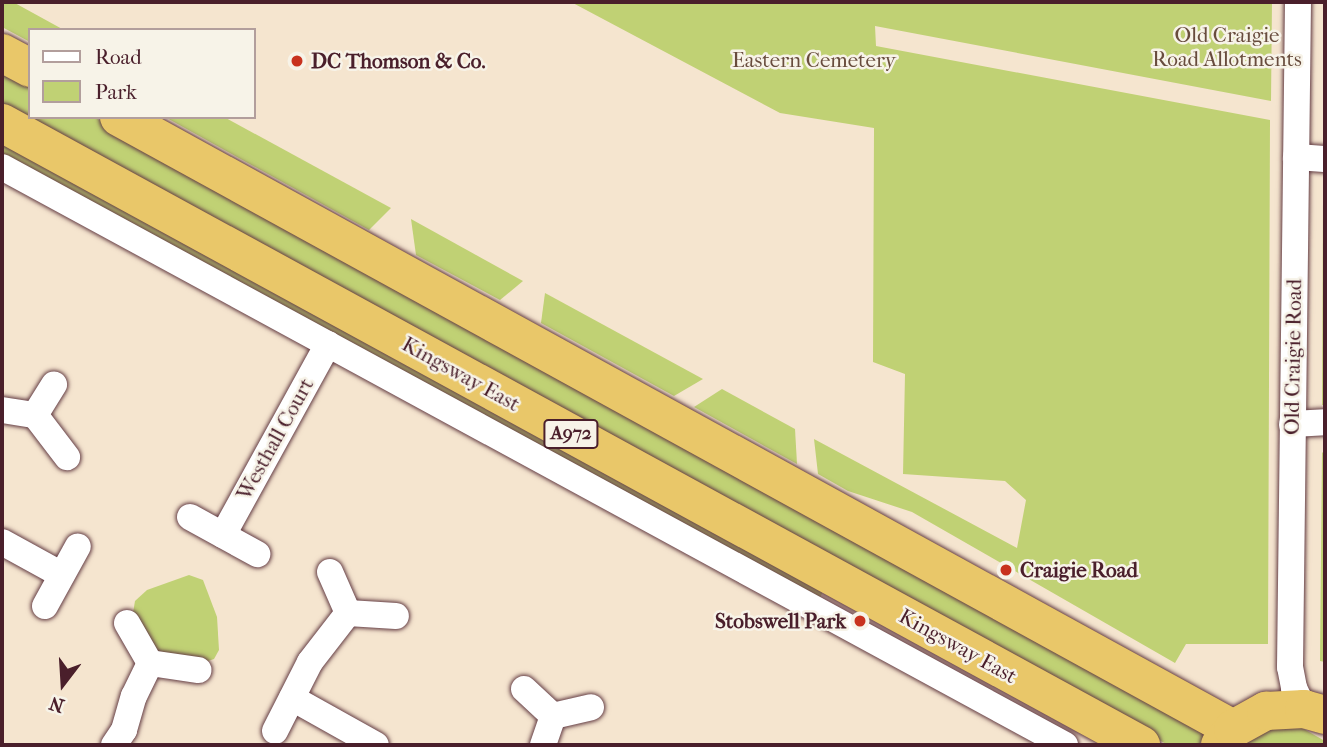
<!DOCTYPE html>
<style>
body{margin:0}
#map{position:relative;width:1327px;height:747px;overflow:hidden;background:#f5e5cf;font-family:"IM FELL French Canon",serif}
div>[style]{position:absolute}
.green>*{inset:0;background:#c0d174}
.roads{filter:drop-shadow(0 0 2px #643d44) drop-shadow(0 0 2px #643d44)}
.minor>*{height:26px;margin:-13px;padding:0 13px;transform-origin:13px;border-radius:13px;background:#fff}
.highway>*{height:38px;margin:-19px;padding:0 19px;transform-origin:19px;border-radius:19px;background:#e9c769}
.dots>*{width:19px;height:19px;translate:-50% -50%;box-sizing:border-box;border:4px solid #f7f3e8;border-radius:50%}
span{translate:-50% -50%;white-space:nowrap;text-align:center;line-height:1.15;-webkit-text-stroke:5px #f7f3e8;paint-order:stroke}
.shield-label span{padding:2px 5px;background:#f7f3e8;border:2px solid;border-radius:5px;-webkit-text-stroke-width:0}
.shield-label{font-size:19px;color:#4a1f2b;font-weight:700}
.park-label{font-size:21px;color:#684c3d}
.poi-label{font-size:21px;color:#4a1f2b;font-weight:700}
.left{translate:0 -50%;text-align:left}
.right{translate:-100% -50%;text-align:right}
.street-label{font-size:21px;color:#4a1f2b}
.frame{position:absolute;inset:0;border:4px solid #4a1f2b;pointer-events:none}
.legend{position:absolute;left:28px;top:28px;width:228px;height:91px;box-sizing:border-box;background:#f7f3e8;border:2px solid #b29e9c;margin:0;padding:9px 12px;list-style:none;font-size:21px;color:#4a1f2b}
.legend li{display:flex;align-items:center;gap:14px;height:35px}
.legend b{width:35px;border:2px solid #b29e9c}
.north{position:absolute;left:28px;top:649px;width:70px;height:70px;-webkit-text-stroke:5px #f7f3e8;paint-order:stroke;rotate:197deg;font-size:19px;font-weight:700;line-height:28px;text-align:center;color:#4a1f2b}
.north::after{content:'';display:block;margin:auto;width:24px;height:32px;background:#4a1f2b;clip-path:polygon(50% 0,100% 100%,50% 72%,0 100%)}
</style>
<div id="map">
<div class="green">
<div style="clip-path:polygon(2px 2px,13px 2px,64px 30px,30px 30px,30px 42px,2px 27px)"></div>
<div style="clip-path:polygon(571px 2px,1272px 2px,1271px 101px,875px 26px,876px 46px,1270px 120px,1268px 644px,1186px 644px,1175px 663px,912px 512px,848px 491px,818px 474px,814px 439px,1017px 548px,1026px 500px,1005px 481px,903px 474px,905px 374px,873px 362px,874px 128px,780px 113px)"></div>
<div style="clip-path:polygon(2px 67px,30px 82px,30px 117px,94px 117px,1209px 727px,1199px 745px,1168px 745px,2px 107px)"></div>
<div style="clip-path:polygon(165px 117px,224px 117px,391px 208px,369px 230px)"></div>
<div style="clip-path:polygon(2px 137px,823px 592px,817px 602px,2px 154px)"></div>
<div style="clip-path:polygon(1325px 197px,1325px 405px,1322px 405px,1323px 199px)"></div>
<div style="clip-path:polygon(411px 219px,523px 281px,500px 300px,416px 255px)"></div>
<div style="clip-path:polygon(545px 293px,703px 379px,674px 396px,541px 323px)"></div>
<div style="clip-path:polygon(722px 389px,795px 429px,797px 464px,694px 407px)"></div>
<div style="clip-path:polygon(1325px 450px,1325px 662px,1320px 661px,1322px 453px)"></div>
<div style="clip-path:polygon(189px 575px,203px 580px,217px 617px,219px 650px,214px 659px,208px 661px,162px 654px,155px 649px,133px 613px,135px 601px,147px 590px)"></div>
<div style="clip-path:polygon(1302px 728px,1325px 741px,1325px 745px,1243px 745px,1271px 729px)"></div>
</div>
<div class="roads">
<div class="minor">
<div style="left:1298px;top:2px;width:665px;rotate:90.69deg"></div>
<div style="left:1290px;top:667px;width:21px;rotate:79deg"></div>
<div style="left:1294px;top:688px;width:23px;rotate:65deg"></div>
<div style="left:1296px;top:157px;width:29px;rotate:4deg"></div>
<div style="left:2px;top:167px;width:1210px;rotate:28.53deg"></div>
<div style="left:2px;top:410px;width:33px;rotate:9deg"></div>
<div style="left:35px;top:415px;width:53px;rotate:52.7deg"></div>
<div style="left:35px;top:415px;width:36px;rotate:-58deg"></div>
<div style="left:1292px;top:424px;width:33px;rotate:-3deg"></div>
<div style="left:190px;top:517px;width:77px;rotate:28.9deg"></div>
<div style="left:223px;top:535px;width:218px;rotate:-61.2deg"></div>
<div style="left:2px;top:542px;width:68px;rotate:28.8deg"></div>
<div style="left:330px;top:572px;width:45px;rotate:66.3deg"></div>
<div style="left:45px;top:606px;width:68px;rotate:-61.2deg"></div>
<div style="left:127px;top:623px;width:46px;rotate:60.1deg"></div>
<div style="left:524px;top:689px;width:40px;rotate:43deg"></div>
<div style="left:553px;top:716px;width:31px;rotate:109deg"></div>
<div style="left:292px;top:698px;width:96px;rotate:29.2deg"></div>
<div style="left:553px;top:716px;width:39px;rotate:-13deg"></div>
<div style="left:275px;top:731px;width:77px;rotate:-63.1deg"></div>
<div style="left:310px;top:662px;width:62px;rotate:-52.2deg"></div>
<div style="left:348px;top:613px;width:48px;rotate:3.6deg"></div>
<div style="left:114px;top:745px;width:18px;rotate:-56deg"></div>
<div style="left:124px;top:730px;width:35px;rotate:-74deg"></div>
<div style="left:134px;top:696px;width:37px;rotate:-64deg"></div>
<div style="left:150px;top:663px;width:49px;rotate:8.3deg"></div>
</div>
<div class="highway">
<div style="left:2px;top:53px;width:32px;rotate:28deg"></div>
<div style="left:119px;top:117px;width:1271px;rotate:28.78deg"></div>
<div style="left:2px;top:123px;width:1298px;rotate:28.64deg"></div>
<div style="left:1220px;top:745px;width:21px;rotate:-51deg"></div>
<div style="left:1233px;top:729px;width:38px;rotate:-29deg"></div>
<div style="left:1266px;top:711px;width:38px;rotate:-3deg"></div>
<div style="left:1304px;top:709px;width:22px;rotate:16deg"></div>
</div>
</div>
<div class="dots">
<div style="left:297px;top:61px;background:#c8321e"></div>
<div style="left:1006px;top:570px;background:#c8321e"></div>
<div style="left:860px;top:621px;background:#c8321e"></div>
</div>
<div class="shield-label">
<span style="left:571px;top:434px">A972</span>
</div>
<div class="park-label">
<span style="left:1227px;top:47px">Old Craigie<br>Road Allotments</span>
<span style="left:814px;top:60px">Eastern Cemetery</span>
</div>
<div class="poi-label">
<span class="left" style="left:311px;top:61px">DC Thomson &amp; Co.</span>
<span class="left" style="left:1020px;top:570px">Craigie Road</span>
<span class="right" style="left:846px;top:621px">Stobswell Park</span>
</div>
<div class="street-label">
<span style="left:1293px;top:357px;rotate:-89deg">Old Craigie Road</span>
<span style="left:461px;top:374px;rotate:29deg">Kingsway East</span>
<span style="left:275px;top:439px;rotate:-61deg">Westhall Court</span>
<span style="left:958px;top:646px;rotate:29deg">Kingsway East</span>
</div>
<div class="frame"></div>
<ul class="legend">
<li><b style="height:9px;background:#fff"></b>Road</li>
<li><b style="height:19px;background:#c0d174"></b>Park</li>
</ul>
<div class="north">N</div>
</div>
